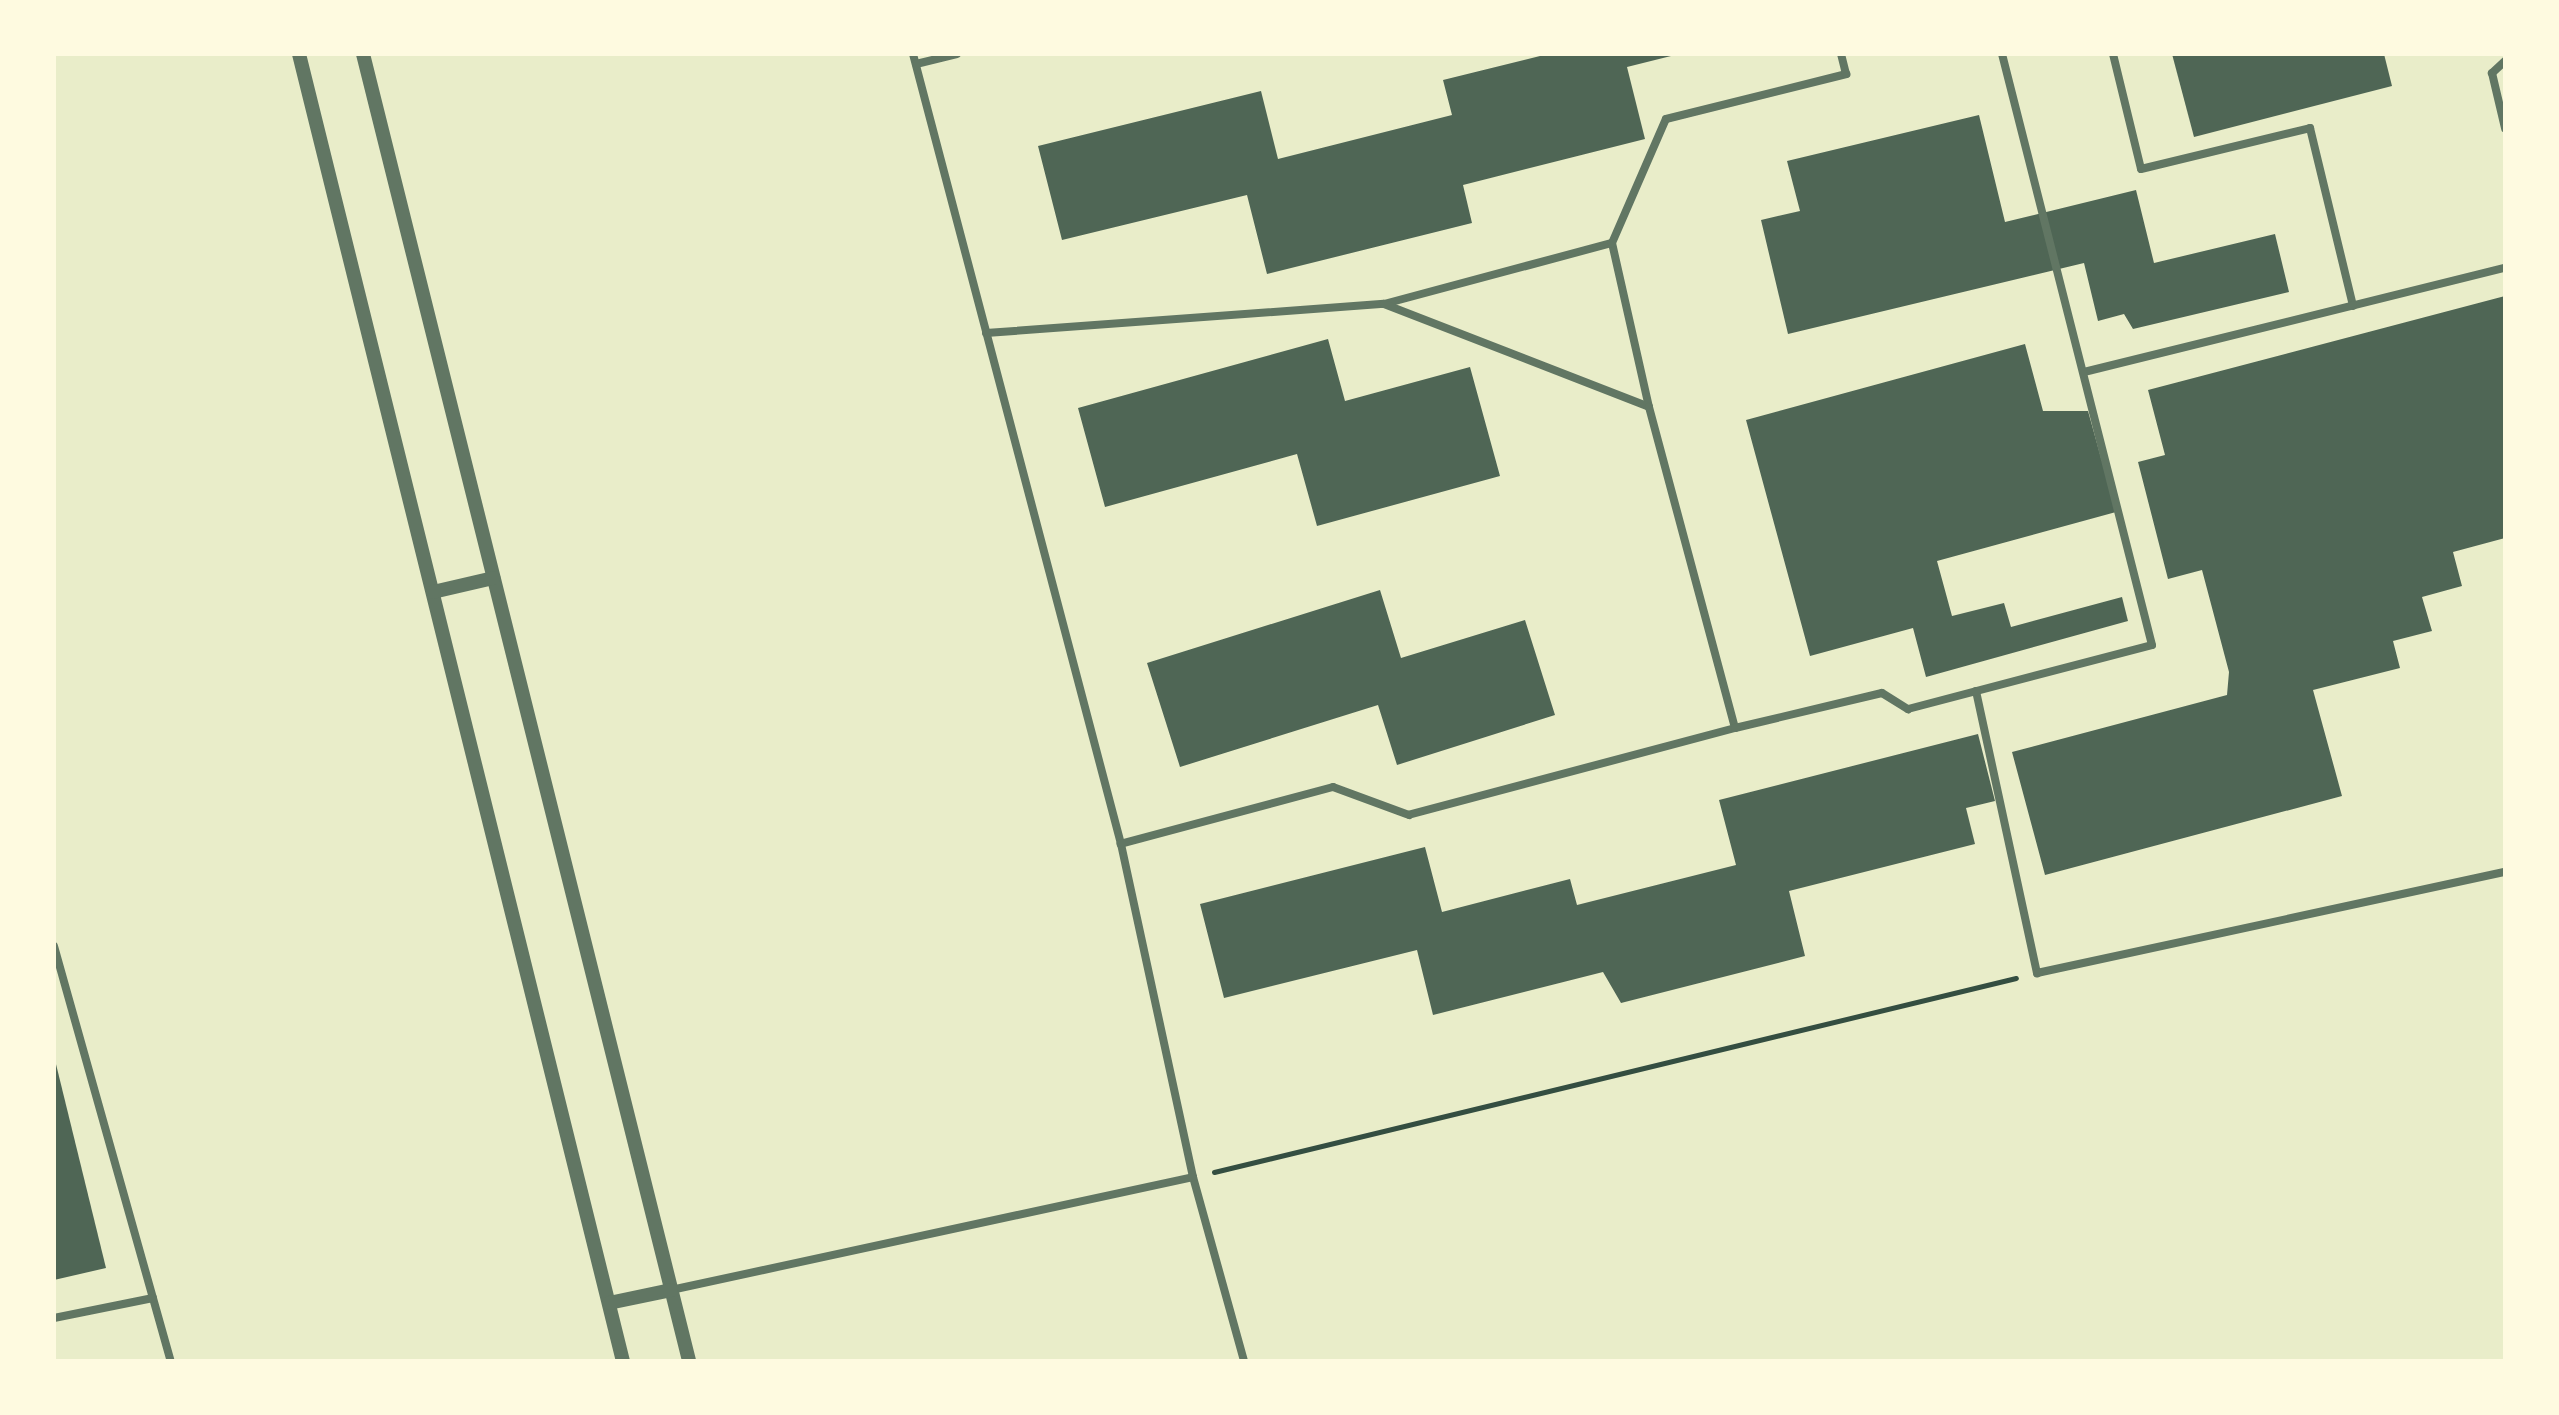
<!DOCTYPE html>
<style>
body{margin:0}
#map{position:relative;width:2559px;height:1415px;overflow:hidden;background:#e9edc9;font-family:"PT Sans",sans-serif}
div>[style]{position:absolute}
.building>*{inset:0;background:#4f6655}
.path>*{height:5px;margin:-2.5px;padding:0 2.5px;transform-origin:2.5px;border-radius:2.5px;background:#344e41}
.minor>*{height:8px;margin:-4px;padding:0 4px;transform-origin:4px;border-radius:4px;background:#617663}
.tertiary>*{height:14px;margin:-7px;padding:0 7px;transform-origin:7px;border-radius:7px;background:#617663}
span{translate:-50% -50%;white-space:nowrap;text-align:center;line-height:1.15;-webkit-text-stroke:6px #fefae0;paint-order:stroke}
.frame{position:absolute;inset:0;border:56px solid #fefae0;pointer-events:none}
</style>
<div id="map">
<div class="building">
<div style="clip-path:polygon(1548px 54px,1675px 55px,1627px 67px,1645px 139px,1463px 185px,1472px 223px,1267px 274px,1247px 195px,1062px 240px,1038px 146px,1261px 91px,1278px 159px,1452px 115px,1443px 80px)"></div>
<div style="clip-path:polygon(2172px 54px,2384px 54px,2392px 86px,2194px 137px)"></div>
<div style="clip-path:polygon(1979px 115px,2005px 222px,2136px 190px,2154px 263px,2275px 234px,2289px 292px,2133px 329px,2124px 314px,2098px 321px,2084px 263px,1788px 334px,1761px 220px,1800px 211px,1787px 161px)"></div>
<div style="clip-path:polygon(2505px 296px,2505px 538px,2453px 552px,2462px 586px,2422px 597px,2432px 631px,2393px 641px,2400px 668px,2313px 690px,2342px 796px,2045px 875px,2012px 752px,2227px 695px,2229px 672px,2202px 570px,2168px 579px,2138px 462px,2165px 455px,2148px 390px)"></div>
<div style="clip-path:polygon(1328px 339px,1345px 401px,1470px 367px,1500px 476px,1317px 526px,1297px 454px,1105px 507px,1078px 408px)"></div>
<div style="clip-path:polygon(2025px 344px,2043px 411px,2088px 411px,2116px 512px,1937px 561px,1952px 616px,2004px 603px,2011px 627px,2122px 597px,2128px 621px,1926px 677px,1913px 628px,1810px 656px,1746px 420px)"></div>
<div style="clip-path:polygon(1380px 590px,1401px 658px,1525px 620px,1555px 715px,1397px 765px,1378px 705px,1180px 767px,1147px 663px)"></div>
<div style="clip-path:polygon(1978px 734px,1995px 801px,1966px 808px,1975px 844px,1789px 891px,1805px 956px,1621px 1003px,1603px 972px,1433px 1015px,1417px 950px,1224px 998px,1200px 904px,1425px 847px,1442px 912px,1570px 879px,1577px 905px,1736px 865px,1719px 800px)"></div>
<div style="clip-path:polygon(54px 1056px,106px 1268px,54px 1280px)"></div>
</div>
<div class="path">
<div style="left:1214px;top:1172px;width:825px;rotate:-13.6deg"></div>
</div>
<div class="minor">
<div style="left:913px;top:54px;width:817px;rotate:75.25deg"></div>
<div style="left:1121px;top:844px;width:341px;rotate:77.8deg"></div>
<div style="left:1193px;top:1177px;width:191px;rotate:74.5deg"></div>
<div style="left:2113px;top:54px;width:118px;rotate:76.3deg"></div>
<div style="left:2141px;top:169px;width:174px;rotate:-13.6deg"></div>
<div style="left:2310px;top:128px;width:183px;rotate:76.4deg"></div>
<div style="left:2505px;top:61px;width:18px;rotate:137deg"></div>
<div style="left:2492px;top:73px;width:57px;rotate:76.7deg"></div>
<div style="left:916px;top:64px;width:42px;rotate:-13.7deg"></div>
<div style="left:1612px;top:243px;width:168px;rotate:77.3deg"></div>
<div style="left:1384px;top:304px;width:236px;rotate:-15deg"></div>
<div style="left:1612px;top:243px;width:135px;rotate:-66.5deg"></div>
<div style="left:1666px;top:119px;width:186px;rotate:-14deg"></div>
<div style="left:1846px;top:74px;width:21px;rotate:-104deg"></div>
<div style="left:986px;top:333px;width:399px;rotate:-4.2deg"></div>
<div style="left:1384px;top:304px;width:284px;rotate:21.2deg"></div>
<div style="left:1649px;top:407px;width:332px;rotate:75deg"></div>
<div style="left:1735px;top:728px;width:337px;rotate:165.1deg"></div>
<div style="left:1409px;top:815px;width:81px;rotate:-159.8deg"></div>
<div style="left:1333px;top:787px;width:220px;rotate:165deg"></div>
<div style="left:2084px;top:372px;width:434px;rotate:-13.9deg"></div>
<div style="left:1976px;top:691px;width:289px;rotate:77.8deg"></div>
<div style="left:2037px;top:973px;width:479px;rotate:-12.2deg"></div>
<div style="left:1735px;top:728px;width:151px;rotate:-13.4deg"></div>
<div style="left:1882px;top:693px;width:31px;rotate:32deg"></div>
<div style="left:1908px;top:709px;width:252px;rotate:-14.7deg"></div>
<div style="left:2152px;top:645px;width:610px;rotate:-104.24deg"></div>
<div style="left:54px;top:946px;width:431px;rotate:74.3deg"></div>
<div style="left:671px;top:1290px;width:534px;rotate:-12.21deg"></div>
<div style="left:54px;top:1318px;width:101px;rotate:-11.4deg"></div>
</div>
<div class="tertiary">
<div style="left:299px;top:54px;width:1347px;rotate:76.08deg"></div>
<div style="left:363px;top:54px;width:1347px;rotate:75.99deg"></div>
<div style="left:433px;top:592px;width:62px;rotate:-13.1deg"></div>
<div style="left:609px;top:1303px;width:63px;rotate:-11.8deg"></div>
</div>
<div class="frame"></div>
</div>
